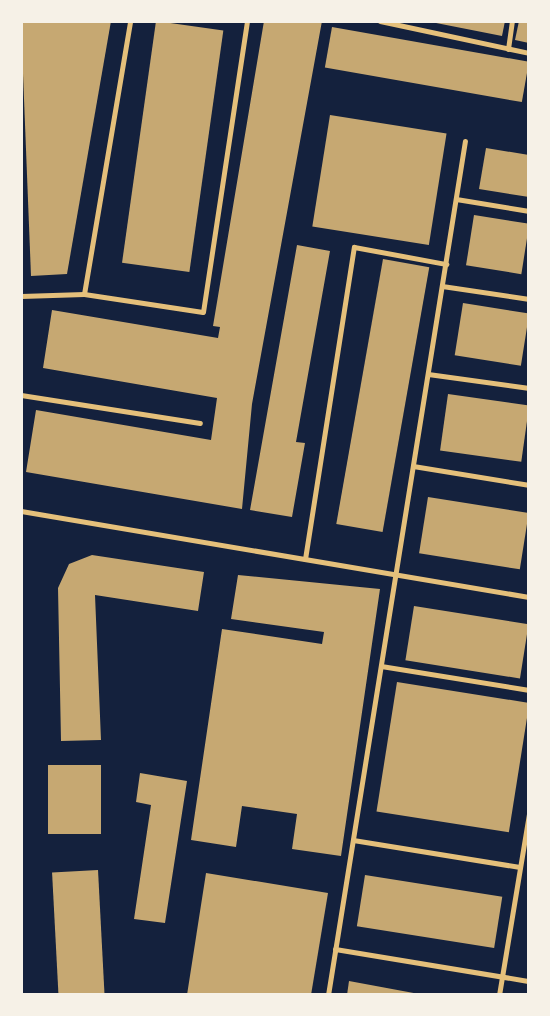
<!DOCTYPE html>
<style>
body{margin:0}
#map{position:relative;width:550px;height:1016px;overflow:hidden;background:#14213d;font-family:Manrope,sans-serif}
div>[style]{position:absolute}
.building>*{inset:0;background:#c6a872;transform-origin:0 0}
.service>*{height:5px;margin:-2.5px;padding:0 2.5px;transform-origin:2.5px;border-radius:2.5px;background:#e5c07b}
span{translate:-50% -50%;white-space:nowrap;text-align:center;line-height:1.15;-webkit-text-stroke:5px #f6f1e7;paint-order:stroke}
.frame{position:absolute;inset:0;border:23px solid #f6f1e7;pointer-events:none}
</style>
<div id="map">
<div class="building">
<div style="clip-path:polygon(111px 21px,67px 274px,31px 276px,21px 23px)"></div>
<div style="left:156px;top:21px;width:68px;height:244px;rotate:8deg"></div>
<div style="clip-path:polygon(264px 21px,322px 21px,252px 404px,242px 509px,26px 472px,36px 410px,211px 440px,217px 398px,43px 368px,52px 310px,218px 338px,220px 327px,213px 326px)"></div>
<div style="clip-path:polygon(426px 21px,505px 21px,502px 36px)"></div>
<div style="clip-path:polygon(519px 21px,529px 21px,529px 43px,515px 40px)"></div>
<div style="left:332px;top:27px;width:200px;height:41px;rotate:10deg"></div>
<div style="left:330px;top:115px;width:118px;height:113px;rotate:9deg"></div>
<div style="clip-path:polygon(486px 148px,529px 155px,529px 197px,479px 189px)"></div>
<div style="left:474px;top:215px;width:56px;height:51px;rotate:9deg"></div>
<div style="clip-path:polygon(297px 245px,330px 251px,296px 442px,305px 443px,292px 517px,250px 510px)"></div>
<div style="left:383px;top:259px;width:47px;height:269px;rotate:10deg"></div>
<div style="left:463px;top:303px;width:67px;height:53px;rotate:9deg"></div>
<div style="left:448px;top:394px;width:82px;height:57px;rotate:8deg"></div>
<div style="left:428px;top:497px;width:102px;height:57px;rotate:9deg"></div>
<div style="clip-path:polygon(92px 555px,204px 572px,198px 611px,95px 595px,101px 740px,61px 741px,58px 588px,69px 564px)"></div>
<div style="clip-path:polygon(238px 575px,380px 589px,341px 856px,292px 849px,297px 814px,242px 806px,236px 847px,191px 840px,222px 629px,322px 644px,324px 632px,231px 619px)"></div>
<div style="left:414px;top:606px;width:116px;height:55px;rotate:9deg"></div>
<div style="left:397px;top:682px;width:134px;height:131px;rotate:9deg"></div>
<div style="left:48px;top:765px;width:53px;height:69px"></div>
<div style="clip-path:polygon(140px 773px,187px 781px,165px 923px,134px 919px,151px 805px,136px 802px)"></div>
<div style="left:98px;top:870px;width:125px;height:46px;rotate:87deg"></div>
<div style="clip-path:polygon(206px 873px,328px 893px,311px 995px,187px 995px)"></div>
<div style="left:365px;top:875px;width:139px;height:52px;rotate:9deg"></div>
<div style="clip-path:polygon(349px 981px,419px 994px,419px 995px,347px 995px)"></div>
</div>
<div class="service">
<div style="left:380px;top:21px;width:152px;rotate:12.1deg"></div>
<div style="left:508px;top:49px;width:28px;rotate:-82deg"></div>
<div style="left:456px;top:199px;width:74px;rotate:9.3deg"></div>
<div style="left:442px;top:286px;width:88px;rotate:8.5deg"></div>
<div style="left:84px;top:294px;width:277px;rotate:-80.4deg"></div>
<div style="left:21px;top:296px;width:63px;rotate:-1.8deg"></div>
<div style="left:84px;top:294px;width:120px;rotate:8.6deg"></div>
<div style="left:203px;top:312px;width:294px;rotate:-81.4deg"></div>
<div style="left:428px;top:374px;width:102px;rotate:7.9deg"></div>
<div style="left:21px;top:395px;width:181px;rotate:8.9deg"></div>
<div style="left:413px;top:466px;width:118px;rotate:9.3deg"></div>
<div style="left:21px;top:511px;width:515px;rotate:9.61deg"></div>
<div style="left:305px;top:559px;width:316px;rotate:-81.1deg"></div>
<div style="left:354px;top:247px;width:94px;rotate:10.5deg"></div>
<div style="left:381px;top:666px;width:150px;rotate:9.2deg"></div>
<div style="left:353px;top:840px;width:169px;rotate:9.2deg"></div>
<div style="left:335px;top:949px;width:197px;rotate:9.4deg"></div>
<div style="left:328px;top:995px;width:865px;rotate:-80.89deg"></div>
<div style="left:499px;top:995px;width:183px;rotate:-80.6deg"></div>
</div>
<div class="frame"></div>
</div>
